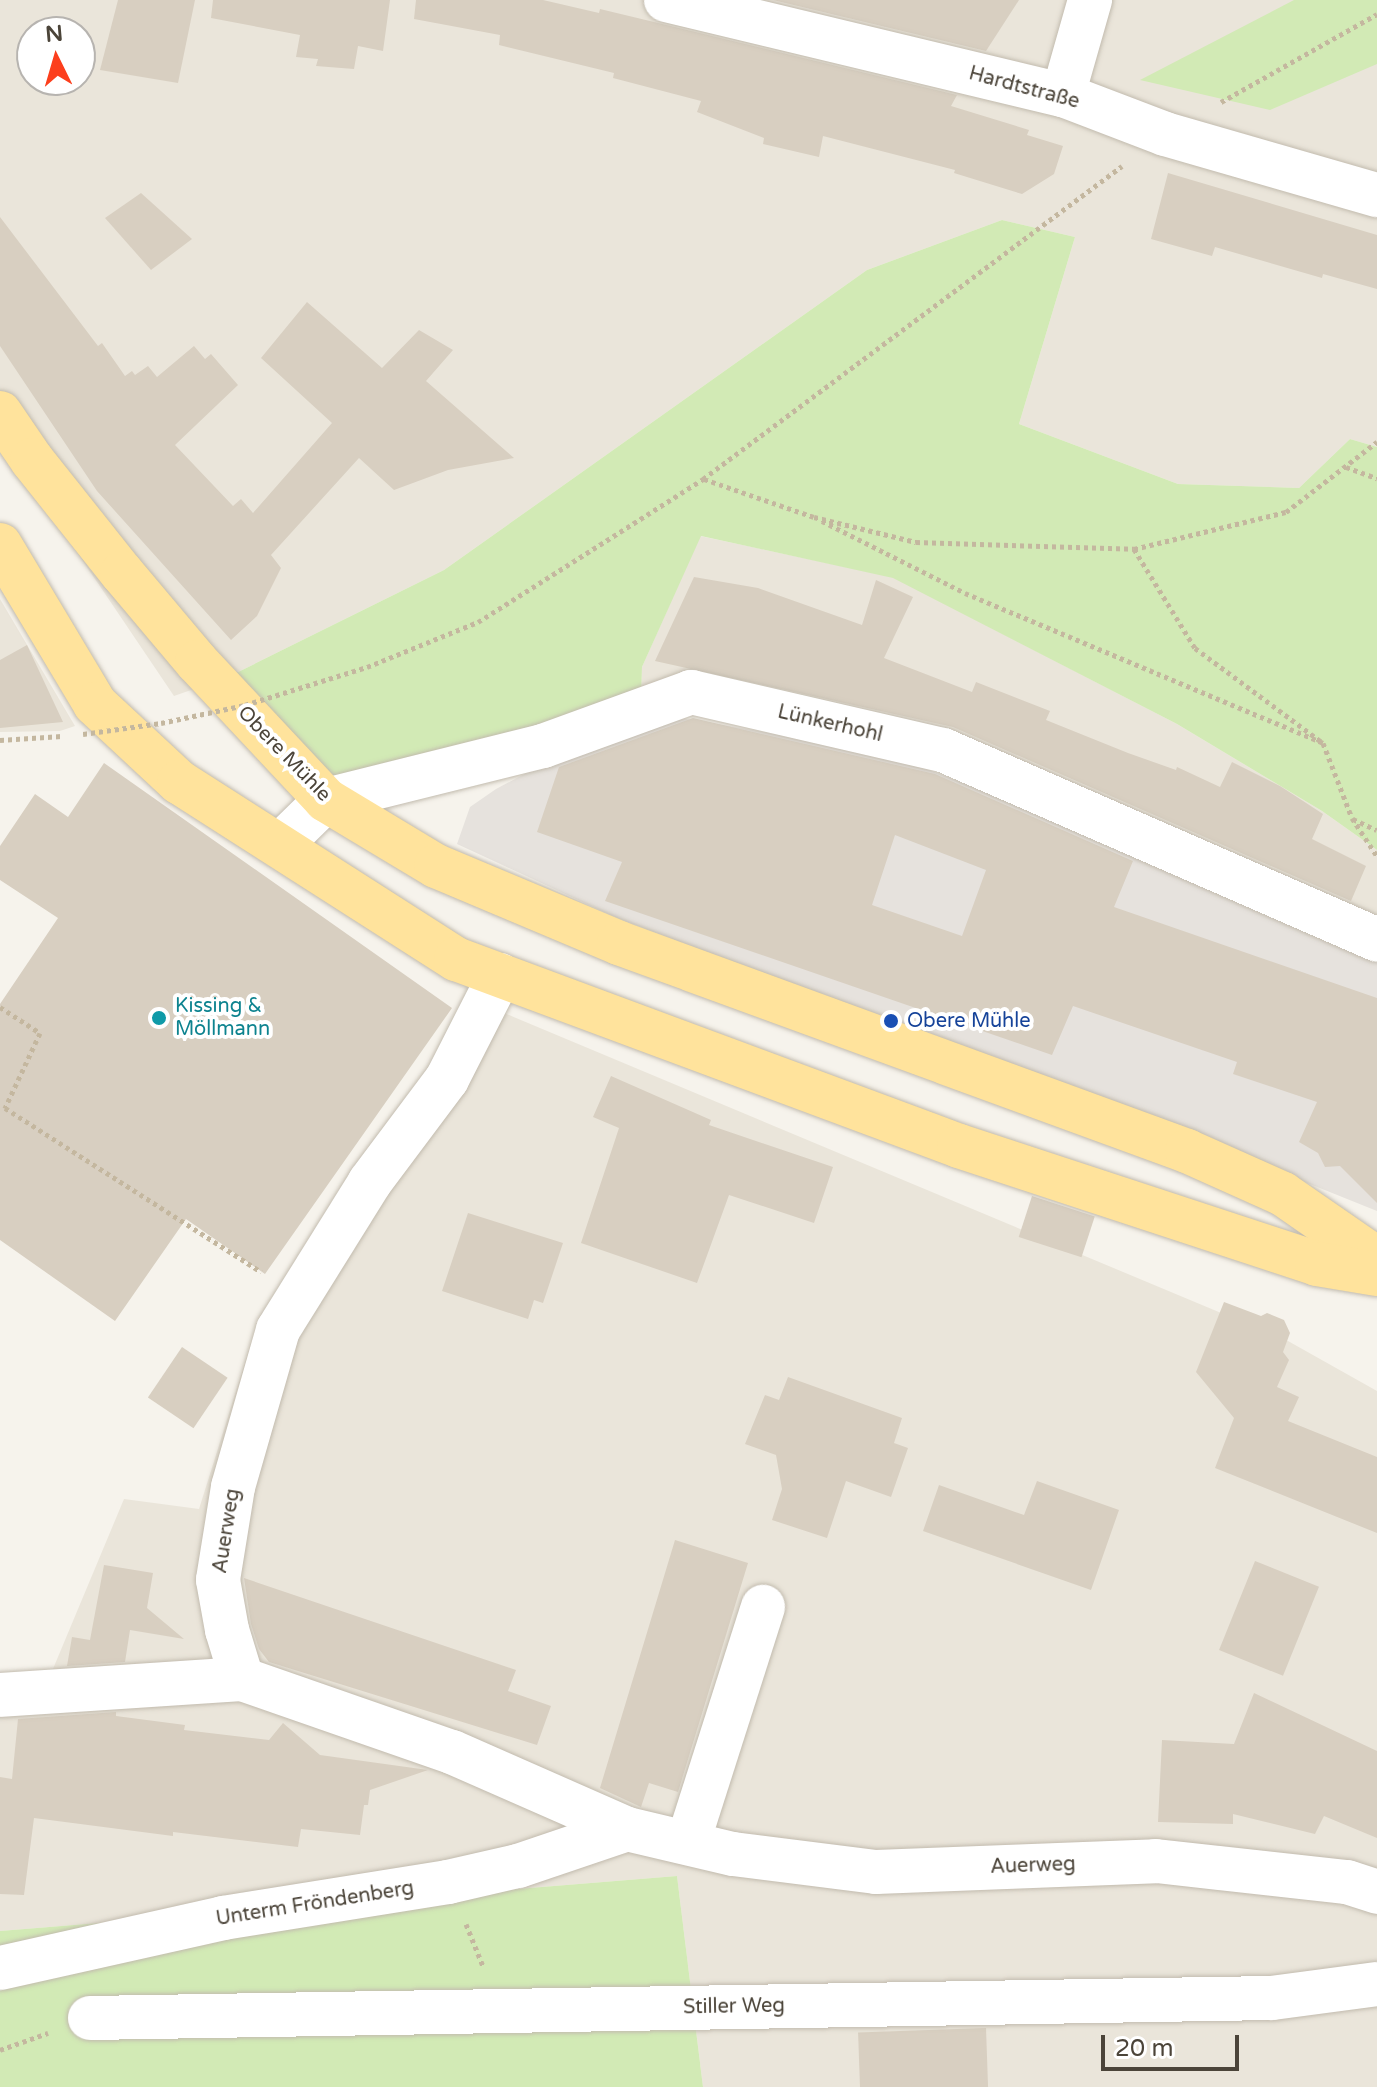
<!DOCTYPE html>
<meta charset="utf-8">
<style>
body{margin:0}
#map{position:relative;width:1377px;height:2087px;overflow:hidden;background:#f6f3ec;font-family:"Varela Round",sans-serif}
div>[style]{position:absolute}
.residential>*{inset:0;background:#eae5da}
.industrial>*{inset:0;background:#e6e2dd}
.green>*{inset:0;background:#d2eab5}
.building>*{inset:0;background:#d8cfc1;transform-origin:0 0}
.path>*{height:5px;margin-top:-2.5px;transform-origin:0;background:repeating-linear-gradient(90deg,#c4b79f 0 4px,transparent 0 8px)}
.roads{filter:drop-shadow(0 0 2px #c2bbae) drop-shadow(0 0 2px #c2bbae)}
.minor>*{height:44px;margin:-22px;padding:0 22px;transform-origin:22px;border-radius:22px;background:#fff}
.major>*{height:44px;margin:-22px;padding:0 22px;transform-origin:22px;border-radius:22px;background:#ffe39c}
.path-bridge>*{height:5px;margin-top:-2.5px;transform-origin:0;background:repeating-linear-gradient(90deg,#c4b79f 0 4px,transparent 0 8px)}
.dots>*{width:22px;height:22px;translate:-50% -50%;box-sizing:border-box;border:4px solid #fff;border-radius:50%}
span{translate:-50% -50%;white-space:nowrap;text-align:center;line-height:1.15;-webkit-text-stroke:8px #fff;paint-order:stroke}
.street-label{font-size:20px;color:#4b4439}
.culture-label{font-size:20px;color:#0d838f}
.left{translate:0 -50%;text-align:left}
.transit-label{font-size:20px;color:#164399}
.north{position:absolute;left:16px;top:16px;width:80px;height:80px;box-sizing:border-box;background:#fff;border:2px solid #b7b4b0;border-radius:50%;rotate:355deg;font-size:22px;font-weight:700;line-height:32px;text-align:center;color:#4b4439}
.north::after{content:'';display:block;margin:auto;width:28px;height:36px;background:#fc3f1d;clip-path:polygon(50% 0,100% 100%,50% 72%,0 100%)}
.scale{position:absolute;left:1101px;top:2035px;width:138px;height:36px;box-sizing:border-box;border:4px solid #4b4439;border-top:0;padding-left:10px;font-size:24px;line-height:28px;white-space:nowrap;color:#4b4439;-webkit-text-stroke:6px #fff;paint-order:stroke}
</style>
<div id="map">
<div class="residential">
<div style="clip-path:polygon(evenodd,0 0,1377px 0,1377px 447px,1350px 439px,1299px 488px,1178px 484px,1019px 424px,1075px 237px,1002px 220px,867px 270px,444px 570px,228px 677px,174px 696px,0 438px,0 0,32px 32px,80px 32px,80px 80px,32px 80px,32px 32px)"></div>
<div style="clip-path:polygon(700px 536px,893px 577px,1177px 724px,1322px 811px,1377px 850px,1377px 923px,1064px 790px,641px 700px,642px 667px)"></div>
<div style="clip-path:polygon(0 599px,75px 726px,60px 731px,0 732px)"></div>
<div style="clip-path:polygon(485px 1005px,1288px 1341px,1377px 1391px,1377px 2087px,703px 2087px,677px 1876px,0 1931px,0 1679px,50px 1676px,124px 1499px,199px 1509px,259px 1318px,353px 1173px)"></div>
</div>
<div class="industrial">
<div style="clip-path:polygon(682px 718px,881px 752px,1138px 849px,1377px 950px,1377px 1211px,1066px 1086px,982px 1058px,615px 917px,457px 844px,470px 807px,496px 789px,564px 753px)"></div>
</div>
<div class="green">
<div style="clip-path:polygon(1294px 0,1377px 0,1377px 64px,1270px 110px,1140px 80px)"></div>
<div style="clip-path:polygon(1002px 220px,1075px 237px,1019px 424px,1178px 484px,1299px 488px,1350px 439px,1377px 447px,1377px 850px,1322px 811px,1177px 724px,893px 578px,701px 536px,642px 667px,641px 700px,340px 789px,228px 677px,444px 570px,867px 270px)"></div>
<div style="clip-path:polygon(677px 1876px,703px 2087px,0 2087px,0 1931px)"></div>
</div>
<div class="building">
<div style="clip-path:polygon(118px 0,195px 0,178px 83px,100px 70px)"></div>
<div style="clip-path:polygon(213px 0,390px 0,383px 51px,358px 46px,354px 69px,316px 66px,318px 59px,296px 57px,300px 35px,211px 18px)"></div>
<div style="clip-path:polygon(416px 0,543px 0,599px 13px,600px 9px,957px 95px,951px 106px,1029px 130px,1027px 135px,1063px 146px,1054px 174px,1022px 194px,954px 173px,955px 170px,823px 136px,819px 157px,763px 144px,764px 138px,697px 112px,701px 101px,613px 78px,614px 73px,499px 45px,500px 35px,414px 19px)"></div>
<div style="clip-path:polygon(773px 0,1019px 0,986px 51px)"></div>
<div style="clip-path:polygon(1168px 173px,1377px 235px,1377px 289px,1323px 274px,1322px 278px,1215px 247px,1212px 256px,1151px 239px)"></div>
<div style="clip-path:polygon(141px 193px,192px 239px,151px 270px,105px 218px)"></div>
<div style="clip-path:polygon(0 217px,98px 346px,102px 343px,125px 376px,132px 371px,135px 375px,148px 366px,157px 377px,194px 346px,205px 359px,211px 354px,238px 385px,175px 445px,233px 506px,241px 499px,253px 513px,332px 423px,261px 358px,307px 302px,382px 368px,419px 330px,453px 350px,426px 381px,514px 458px,448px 470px,394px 490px,359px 458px,271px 555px,281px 568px,257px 616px,231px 640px,97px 491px,0 346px)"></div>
<div style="clip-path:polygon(694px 577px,758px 588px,862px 625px,876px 580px,913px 597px,884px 658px,972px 692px,976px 682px,1050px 711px,1046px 720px,1128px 753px,1176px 770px,1177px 767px,1220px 787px,1232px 762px,1280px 786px,1323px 814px,1312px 839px,1366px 866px,1351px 901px,953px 727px,655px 661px)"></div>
<div style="clip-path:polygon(27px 645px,63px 722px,0 728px,0 660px)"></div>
<div style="clip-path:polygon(evenodd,693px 718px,935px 774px,1133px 861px,1114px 907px,1377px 998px,1377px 1203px,1340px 1166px,1325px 1167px,1318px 1153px,1299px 1142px,1317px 1102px,1233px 1074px,1237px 1062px,1073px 1006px,1052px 1055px,605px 901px,622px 862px,537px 832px,559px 767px,693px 718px,895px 835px,986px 870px,962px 936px,872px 905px,895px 835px)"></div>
<div style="clip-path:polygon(104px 763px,452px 1008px,265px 1274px,186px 1219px,115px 1321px,0 1240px,0 1004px,58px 918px,0 880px,0 846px,35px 794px,68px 817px)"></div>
<div style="clip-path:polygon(611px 1076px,711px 1120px,709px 1125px,833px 1167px,814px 1223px,729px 1195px,697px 1283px,581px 1243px,619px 1128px,593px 1117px)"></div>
<div style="left:1032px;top:1196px;width:66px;height:43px;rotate:18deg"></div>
<div style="clip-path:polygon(468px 1213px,563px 1243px,543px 1303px,534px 1300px,528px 1319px,442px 1291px)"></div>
<div style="clip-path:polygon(1224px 1302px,1261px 1316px,1267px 1313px,1284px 1320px,1290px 1333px,1283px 1352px,1289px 1360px,1277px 1387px,1299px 1397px,1288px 1421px,1377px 1457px,1377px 1533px,1215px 1468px,1234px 1418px,1196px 1372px)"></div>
<div style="left:182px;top:1347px;width:55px;height:61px;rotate:34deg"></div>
<div style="clip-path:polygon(788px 1377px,902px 1418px,894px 1443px,908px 1448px,891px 1497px,846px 1481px,827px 1538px,772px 1520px,782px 1489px,776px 1455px,745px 1444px,765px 1395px,779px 1400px)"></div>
<div style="clip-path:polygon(1037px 1481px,1119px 1510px,1091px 1590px,923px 1531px,939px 1485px,1024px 1515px)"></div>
<div style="clip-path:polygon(675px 1540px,748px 1563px,678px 1792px,649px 1783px,641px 1807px,600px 1788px)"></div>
<div style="left:1255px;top:1561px;width:69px;height:96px;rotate:22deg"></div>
<div style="clip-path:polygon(104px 1565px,153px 1573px,147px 1608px,184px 1639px,130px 1630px,125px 1662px,67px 1666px,72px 1637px,90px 1640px)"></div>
<div style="clip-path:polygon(244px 1578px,516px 1670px,508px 1691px,551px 1706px,537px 1745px,269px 1662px,259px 1649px,251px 1624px)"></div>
<div style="clip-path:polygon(1254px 1693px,1377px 1751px,1377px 1838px,1324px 1816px,1315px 1834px,1233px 1814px,1233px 1824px,1158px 1822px,1162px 1740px,1234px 1744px)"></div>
<div style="clip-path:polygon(116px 1712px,116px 1716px,185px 1725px,184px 1730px,269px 1740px,283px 1723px,320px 1755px,428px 1770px,370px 1790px,368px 1805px,364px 1805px,360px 1835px,301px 1829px,298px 1847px,173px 1832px,173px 1836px,34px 1818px,24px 1895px,0 1894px,0 1777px,12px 1779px,18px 1719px)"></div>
<div style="left:986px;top:2028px;width:59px;height:128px;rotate:88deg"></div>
</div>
<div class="path">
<div style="left:1221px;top:102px;width:179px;rotate:-29.4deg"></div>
<div style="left:1346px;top:467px;width:33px;rotate:20deg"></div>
<div style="left:704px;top:479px;width:116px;rotate:19.1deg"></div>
<div style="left:814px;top:517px;width:105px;rotate:13.8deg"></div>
<div style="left:916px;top:542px;width:218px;rotate:1.8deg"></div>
<div style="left:1134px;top:549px;width:156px;rotate:-13.7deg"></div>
<div style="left:1286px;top:512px;width:115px;rotate:-37.6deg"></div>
<div style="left:822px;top:521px;width:160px;rotate:26.7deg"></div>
<div style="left:965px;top:593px;width:388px;rotate:22.7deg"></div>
<div style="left:1134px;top:549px;width:116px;rotate:58.4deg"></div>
<div style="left:1195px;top:648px;width:159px;rotate:36.6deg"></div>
<div style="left:1323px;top:743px;width:80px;rotate:68.9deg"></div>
<div style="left:1352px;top:818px;width:45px;rotate:56.7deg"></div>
<div style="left:367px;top:667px;width:120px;rotate:-22.1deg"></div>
<div style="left:478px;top:622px;width:267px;rotate:-32.4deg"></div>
<div style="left:703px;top:479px;width:523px;rotate:-36.76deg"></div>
<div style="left:0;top:740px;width:62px;rotate:-3.7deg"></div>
<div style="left:1353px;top:819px;width:26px;rotate:25deg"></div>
<div style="left:0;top:1007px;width:48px;rotate:33deg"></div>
<div style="left:40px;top:1033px;width:83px;rotate:115deg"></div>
<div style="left:5px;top:1108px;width:304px;rotate:32.6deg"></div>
<div style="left:466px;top:1924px;width:45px;rotate:68deg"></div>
<div style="left:0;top:2050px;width:51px;rotate:-19.5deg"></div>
</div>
<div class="roads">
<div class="minor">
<div style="left:666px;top:0;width:408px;rotate:13.5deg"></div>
<div style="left:1063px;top:95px;width:109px;rotate:20.9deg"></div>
<div style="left:1165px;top:134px;width:221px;rotate:16.1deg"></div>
<div style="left:1063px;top:95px;width:99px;rotate:-74.1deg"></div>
<div style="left:280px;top:845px;width:64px;rotate:-44.4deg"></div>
<div style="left:326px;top:800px;width:224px;rotate:-14deg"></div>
<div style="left:543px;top:746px;width:158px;rotate:-20deg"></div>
<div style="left:691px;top:692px;width:259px;rotate:13deg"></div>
<div style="left:943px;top:750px;width:474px;rotate:23.6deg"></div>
<div style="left:500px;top:975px;width:117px;rotate:117deg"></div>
<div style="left:447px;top:1079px;width:129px;rotate:126.8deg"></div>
<div style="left:370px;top:1182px;width:174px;rotate:121.9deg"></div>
<div style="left:278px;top:1330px;width:163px;rotate:106deg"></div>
<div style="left:233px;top:1487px;width:94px;rotate:99.2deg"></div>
<div style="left:218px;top:1580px;width:51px;rotate:79.8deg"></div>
<div style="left:227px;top:1630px;width:51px;rotate:73deg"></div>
<div style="left:242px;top:1679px;width:222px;rotate:19.2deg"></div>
<div style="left:452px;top:1752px;width:191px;rotate:23.7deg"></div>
<div style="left:627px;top:1829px;width:109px;rotate:13.3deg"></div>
<div style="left:733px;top:1854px;width:144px;rotate:7.2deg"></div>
<div style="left:876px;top:1872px;width:280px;rotate:-2.2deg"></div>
<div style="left:1156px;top:1861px;width:192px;rotate:6.3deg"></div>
<div style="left:1347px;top:1882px;width:32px;rotate:18deg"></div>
<div style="left:0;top:1695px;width:243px;rotate:-3.8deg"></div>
<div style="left:688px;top:1842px;width:247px;rotate:-72.3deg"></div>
<div style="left:0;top:1968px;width:229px;rotate:-12.6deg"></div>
<div style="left:223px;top:1918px;width:228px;rotate:-9.1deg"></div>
<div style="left:448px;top:1882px;width:72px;rotate:-12.9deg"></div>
<div style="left:518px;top:1866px;width:115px;rotate:-18.7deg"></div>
<div style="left:90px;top:2018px;width:1182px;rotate:-0.97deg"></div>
<div style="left:1272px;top:1998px;width:106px;rotate:-7.6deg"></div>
</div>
<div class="major">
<div style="left:0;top:413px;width:57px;rotate:55.8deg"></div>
<div style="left:32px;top:460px;width:144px;rotate:51.5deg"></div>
<div style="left:122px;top:573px;width:116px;rotate:49.9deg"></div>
<div style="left:197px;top:662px;width:189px;rotate:46.9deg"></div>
<div style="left:326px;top:800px;width:128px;rotate:31deg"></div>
<div style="left:436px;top:866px;width:199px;rotate:22.8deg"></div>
<div style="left:619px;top:943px;width:605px;rotate:20.11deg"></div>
<div style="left:1187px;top:1151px;width:105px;rotate:24.1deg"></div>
<div style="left:1283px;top:1194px;width:114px;rotate:34.7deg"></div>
<div style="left:0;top:545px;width:185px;rotate:59.1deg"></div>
<div style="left:95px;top:704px;width:115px;rotate:42.9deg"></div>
<div style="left:179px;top:782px;width:329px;rotate:32.6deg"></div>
<div style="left:456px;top:959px;width:537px;rotate:20.39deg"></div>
<div style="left:959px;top:1146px;width:377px;rotate:18.2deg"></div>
<div style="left:1317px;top:1264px;width:61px;rotate:9.5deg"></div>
</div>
</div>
<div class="path-bridge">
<div style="left:83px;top:734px;width:79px;rotate:-8deg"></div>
<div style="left:161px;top:723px;width:86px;rotate:-12.1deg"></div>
<div style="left:245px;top:705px;width:128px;rotate:-17.3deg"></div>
</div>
<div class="dots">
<div style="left:159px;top:1018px;background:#0f9aa8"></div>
<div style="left:891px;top:1021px;background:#1a4fb4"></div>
</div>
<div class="street-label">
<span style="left:1024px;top:88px;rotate:15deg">Hardtstraße</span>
<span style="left:830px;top:724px;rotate:13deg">Lünkerhohl</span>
<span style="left:284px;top:754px;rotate:46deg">Obere Mühle</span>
<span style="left:227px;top:1531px;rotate:-81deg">Auerweg</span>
<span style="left:1033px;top:1866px;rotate:-2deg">Auerweg</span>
<span style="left:315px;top:1904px;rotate:-9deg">Unterm Fröndenberg</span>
<span style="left:734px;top:2007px;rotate:-1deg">Stiller Weg</span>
</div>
<div class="culture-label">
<span class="left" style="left:175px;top:1018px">Kissing &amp;<br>Möllmann</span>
</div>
<div class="transit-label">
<span class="left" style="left:907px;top:1021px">Obere Mühle</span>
</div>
<div class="north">N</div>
<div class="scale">20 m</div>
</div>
